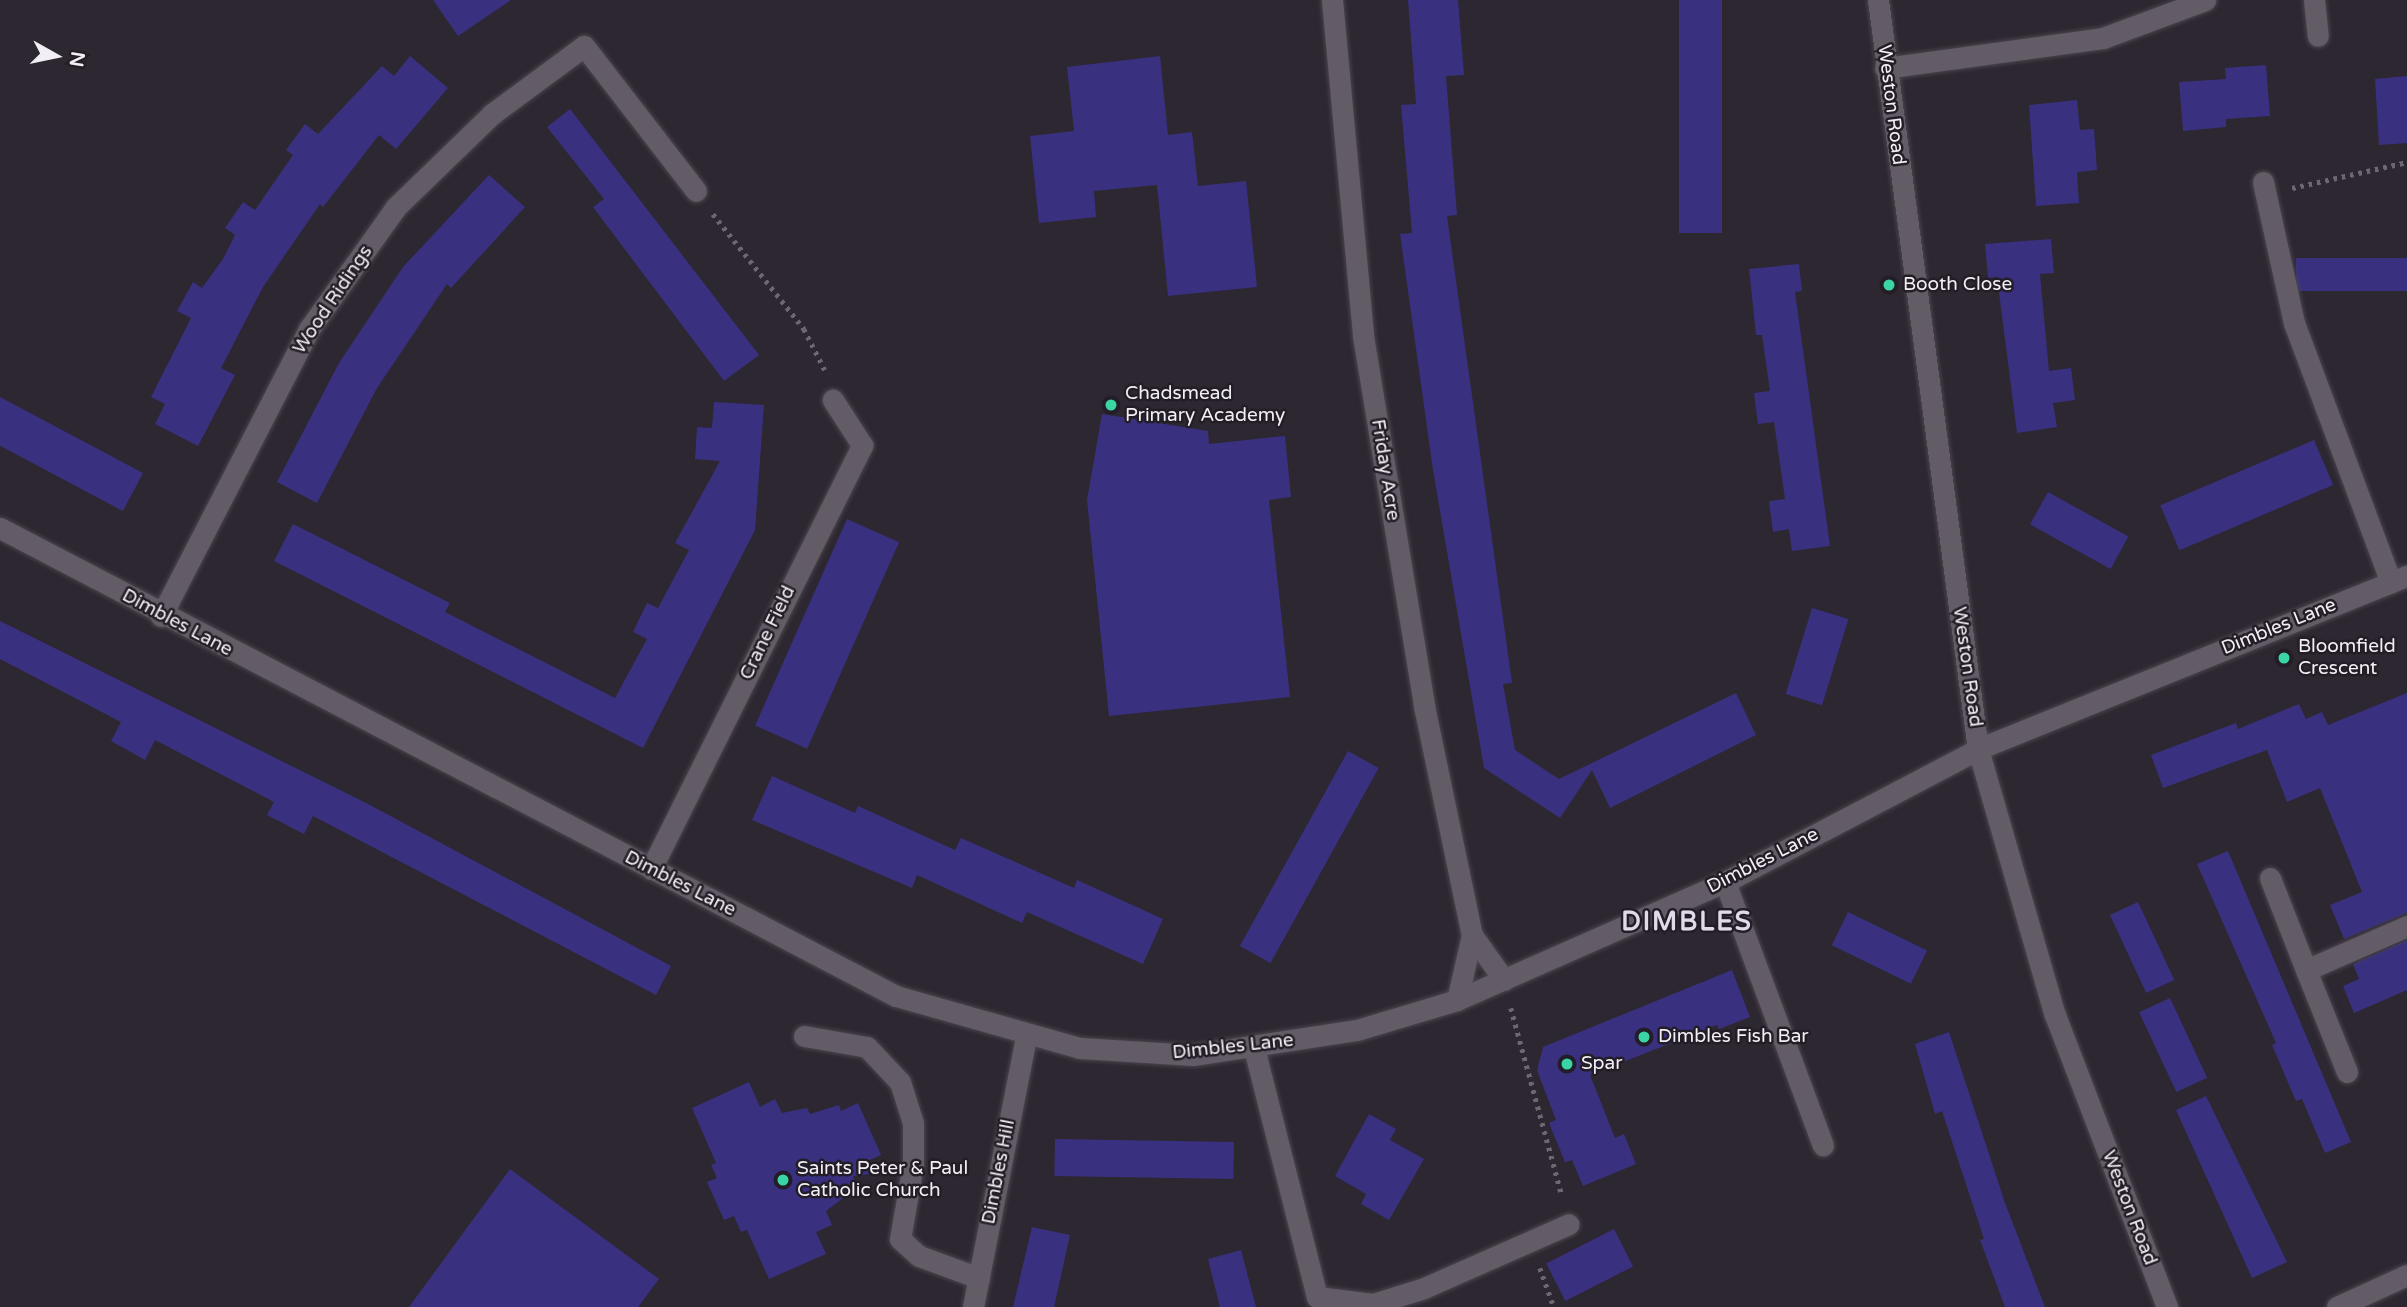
<!DOCTYPE html>
<style>
body{margin:0}
#map{position:relative;width:2407px;height:1307px;overflow:hidden;background:#2d2731;font-family:"Varela Round",sans-serif}
div>[style]{position:absolute}
.building>*{inset:0;background:#393180;transform-origin:0 0}
.path>*{height:4.5px;margin-top:-2.25px;transform-origin:0;background:repeating-linear-gradient(90deg,#6c6770 0 3.5px,transparent 0 8.5px)}
.roads{filter:drop-shadow(0 0 2px #4a454e) drop-shadow(0 0 2px #4a454e)}
.service>*{height:21px;margin:-10.5px;padding:0 10.5px;transform-origin:10.5px;border-radius:10.5px;background:#635c67}
.minor>*{height:21px;margin:-10.5px;padding:0 10.5px;transform-origin:10.5px;border-radius:10.5px;background:#635c67}
.dots>*{width:19px;height:19px;translate:-50% -50%;box-sizing:border-box;border:4px solid #231d27;border-radius:50%}
span{translate:-50% -50%;white-space:nowrap;text-align:center;line-height:1.15;-webkit-text-stroke:5px #231d27;paint-order:stroke}
.street-label{font-size:19px;color:#f2eef5}
.poi-label{font-size:19px;color:#f2eef5}
.left{translate:0 -50%;text-align:left}
.district-label{font-size:26px;color:#e2dae8;font-weight:700;letter-spacing:2px}
.north{position:absolute;left:21px;top:21px;width:70px;height:70px;-webkit-text-stroke:5px #231d27;paint-order:stroke;rotate:99deg;font-size:19px;font-weight:700;line-height:28px;text-align:center;color:#f2eef5}
.north::after{content:'';display:block;margin:auto;width:24px;height:32px;background:#f2eef5;clip-path:polygon(50% 0,100% 100%,50% 72%,0 100%)}
</style>
<div id="map">
<div class="building">
<div style="clip-path:polygon(433px 0,511px 0,458px 36px)"></div>
<div style="clip-path:polygon(1408px 0,1458px 0,1464px 75px,1446px 76px,1457px 215px,1447px 216px,1512px 683px,1503px 684px,1515px 750px,1559px 779px,1736px 693px,1756px 735px,1610px 808px,1592px 770px,1560px 818px,1484px 768px,1433px 470px,1400px 234px,1412px 233px,1401px 105px,1416px 104px)"></div>
<div style="left:1679px;top:0;width:43px;height:233px"></div>
<div style="clip-path:polygon(410px 56px,448px 88px,396px 149px,379px 135px,323px 207px,320px 204px,263px 287px,221px 368px,235px 375px,198px 446px,155px 424px,165px 404px,151px 397px,191px 318px,177px 311px,193px 282px,202px 288px,223px 259px,235px 235px,225px 228px,243px 202px,255px 210px,293px 155px,286px 150px,305px 124px,318px 134px,382px 66px,394px 76px)"></div>
<div style="clip-path:polygon(1160px 56px,1168px 135px,1192px 132px,1198px 186px,1246px 181px,1257px 287px,1168px 296px,1157px 185px,1094px 191px,1096px 217px,1039px 223px,1030px 136px,1074px 131px,1067px 67px)"></div>
<div style="clip-path:polygon(2266px 65px,2270px 116px,2226px 119px,2226px 127px,2183px 131px,2179px 82px,2226px 79px,2225px 68px)"></div>
<div style="clip-path:polygon(2407px 76px,2407px 143px,2379px 145px,2375px 79px)"></div>
<div style="clip-path:polygon(2077px 100px,2080px 130px,2094px 129px,2097px 170px,2077px 172px,2079px 203px,2036px 206px,2029px 105px)"></div>
<div style="clip-path:polygon(570px 109px,759px 355px,724px 381px,593px 207px,604px 199px,547px 127px)"></div>
<div style="clip-path:polygon(489px 175px,525px 207px,451px 288px,447px 284px,377px 388px,317px 503px,277px 482px,339px 363px,403px 267px)"></div>
<div style="clip-path:polygon(2051px 239px,2054px 273px,2040px 274px,2049px 371px,2071px 368px,2075px 400px,2053px 403px,2057px 427px,2017px 433px,1997px 277px,1988px 278px,1985px 244px)"></div>
<div style="left:2407px;top:258px;width:33px;height:111px;rotate:90deg"></div>
<div style="clip-path:polygon(1799px 264px,1802px 291px,1795px 292px,1830px 546px,1792px 551px,1789px 529px,1773px 532px,1769px 501px,1785px 499px,1774px 422px,1758px 424px,1754px 393px,1770px 391px,1762px 335px,1756px 335px,1749px 269px)"></div>
<div style="left:0;top:397px;width:162px;height:43px;rotate:28deg"></div>
<div style="clip-path:polygon(714px 402px,764px 405px,755px 530px,643px 748px,274px 561px,293px 524px,450px 603px,445px 612px,615px 698px,647px 639px,633px 632px,647px 603px,658px 608px,689px 550px,675px 543px,720px 461px,695px 459px,697px 427px,712px 428px)"></div>
<div style="clip-path:polygon(1102px 414px,1208px 431px,1209px 444px,1285px 436px,1291px 497px,1269px 500px,1290px 697px,1109px 716px,1087px 500px)"></div>
<div style="left:2314px;top:440px;width:49px;height:167px;rotate:67deg"></div>
<div style="left:2048px;top:492px;width:92px;height:37px;rotate:29deg"></div>
<div style="left:847px;top:519px;width:57px;height:226px;rotate:24deg"></div>
<div style="left:1812px;top:608px;width:38px;height:90px;rotate:17deg"></div>
<div style="clip-path:polygon(0 621px,368px 804px,671px 966px,656px 995px,313px 816px,304px 834px,267px 815px,274px 802px,155px 740px,145px 760px,111px 741px,121px 722px,0 659px)"></div>
<div style="clip-path:polygon(2407px 693px,2407px 913px,2344px 939px,2330px 905px,2362px 892px,2320px 788px,2287px 802px,2267px 750px,2163px 788px,2151px 755px,2236px 723px,2238px 729px,2299px 704px,2306px 719px,2322px 712px,2328px 725px)"></div>
<div style="left:1348px;top:751px;width:35px;height:223px;rotate:29deg"></div>
<div style="clip-path:polygon(772px 776px,855px 813px,858px 806px,955px 850px,961px 838px,1074px 888px,1077px 880px,1163px 919px,1143px 964px,1027px 912px,1022px 923px,917px 875px,912px 888px,752px 820px)"></div>
<div style="clip-path:polygon(2228px 851px,2351px 1142px,2325px 1153px,2302px 1099px,2296px 1101px,2272px 1045px,2276px 1043px,2197px 864px)"></div>
<div style="left:2138px;top:902px;width:86px;height:31px;rotate:65deg"></div>
<div style="left:1848px;top:912px;width:88px;height:37px;rotate:26deg"></div>
<div style="clip-path:polygon(2407px 940px,2407px 990px,2354px 1013px,2343px 986px,2359px 979px,2353px 964px)"></div>
<div style="clip-path:polygon(1732px 970px,1750px 1017px,1719px 1029px,1717px 1025px,1590px 1075px,1615px 1138px,1624px 1134px,1636px 1164px,1583px 1186px,1572px 1160px,1565px 1162px,1549px 1123px,1556px 1120px,1537px 1070px,1543px 1047px)"></div>
<div style="left:2170px;top:998px;width:88px;height:34px;rotate:65deg"></div>
<div style="clip-path:polygon(1949px 1032px,2005px 1203px,2045px 1307px,2005px 1307px,1980px 1240px,1984px 1239px,1942px 1111px,1935px 1114px,1915px 1044px)"></div>
<div style="clip-path:polygon(749px 1082px,760px 1107px,775px 1099px,782px 1113px,807px 1108px,810px 1114px,839px 1105px,841px 1111px,858px 1103px,881px 1155px,865px 1162px,870px 1174px,853px 1176px,856px 1183px,844px 1189px,847px 1195px,826px 1211px,832px 1225px,816px 1232px,826px 1254px,769px 1279px,747px 1230px,741px 1232px,734px 1216px,724px 1220px,707px 1182px,717px 1178px,711px 1165px,716px 1163px,692px 1108px)"></div>
<div style="clip-path:polygon(2206px 1096px,2287px 1262px,2252px 1278px,2176px 1110px)"></div>
<div style="clip-path:polygon(1369px 1114px,1396px 1129px,1390px 1140px,1424px 1159px,1389px 1220px,1361px 1204px,1366px 1194px,1335px 1176px)"></div>
<div style="left:1055px;top:1139px;width:179px;height:37px;rotate:1deg"></div>
<div style="clip-path:polygon(510px 1169px,659px 1279px,638px 1307px,409px 1307px)"></div>
<div style="clip-path:polygon(1032px 1227px,1070px 1235px,1054px 1307px,1013px 1307px)"></div>
<div style="left:1614px;top:1229px;width:42px;height:76px;rotate:63deg"></div>
<div style="clip-path:polygon(1241px 1250px,1256px 1307px,1220px 1307px,1208px 1259px)"></div>
</div>
<div class="path">
<div style="left:2292px;top:188px;width:118px;rotate:-12.7deg"></div>
<div style="left:713px;top:214px;width:147px;rotate:51.6deg"></div>
<div style="left:804px;top:329px;width:51px;rotate:62.9deg"></div>
<div style="left:1511px;top:1008px;width:195px;rotate:74.8deg"></div>
<div style="left:1540px;top:1268px;width:41px;rotate:70.3deg"></div>
</div>
<div class="roads">
<div class="service">
<div style="left:584px;top:46px;width:183px;rotate:52.3deg"></div>
<div style="left:2263px;top:182px;width:144px;rotate:77.6deg"></div>
<div style="left:2294px;top:323px;width:277px;rotate:69.5deg"></div>
<div style="left:2270px;top:878px;width:99px;rotate:68.6deg"></div>
<div style="left:1725px;top:882px;width:281px;rotate:69.6deg"></div>
<div style="left:804px;top:1036px;width:64px;rotate:9.9deg"></div>
<div style="left:867px;top:1047px;width:48px;rotate:46.7deg"></div>
<div style="left:900px;top:1082px;width:43px;rotate:72.4deg"></div>
<div style="left:913px;top:1123px;width:41px;rotate:90deg"></div>
<div style="left:913px;top:1164px;width:76px;rotate:99.8deg"></div>
<div style="left:900px;top:1239px;width:25px;rotate:42deg"></div>
<div style="left:919px;top:1256px;width:64px;rotate:20.1deg"></div>
<div style="left:2347px;top:1072px;width:110px;rotate:-111.9deg"></div>
<div style="left:2306px;top:970px;width:110px;rotate:-23.5deg"></div>
</div>
<div class="minor">
<div style="left:1332px;top:0;width:337px;rotate:84.7deg"></div>
<div style="left:1363px;top:336px;width:375px;rotate:80.6deg"></div>
<div style="left:1424px;top:706px;width:234px;rotate:78.2deg"></div>
<div style="left:1878px;top:0;width:756px;rotate:82.4deg"></div>
<div style="left:1978px;top:749px;width:277px;rotate:73.9deg"></div>
<div style="left:2055px;top:1015px;width:313px;rotate:69deg"></div>
<div style="left:2314px;top:0;width:36px;rotate:84deg"></div>
<div style="left:1885px;top:68px;width:220px;rotate:-7.8deg"></div>
<div style="left:2103px;top:38px;width:109px;rotate:-20.4deg"></div>
<div style="left:0;top:528px;width:1011px;rotate:27.58deg"></div>
<div style="left:896px;top:996px;width:191px;rotate:15.8deg"></div>
<div style="left:1080px;top:1048px;width:113px;rotate:3.5deg"></div>
<div style="left:1193px;top:1055px;width:166px;rotate:-8.7deg"></div>
<div style="left:1357px;top:1030px;width:104px;rotate:-16.7deg"></div>
<div style="left:1457px;top:1000px;width:293px;rotate:-23.8deg"></div>
<div style="left:1725px;top:882px;width:286px;rotate:-27.7deg"></div>
<div style="left:1978px;top:749px;width:463px;rotate:-22deg"></div>
<div style="left:161px;top:616px;width:323px;rotate:-62.7deg"></div>
<div style="left:309px;top:329px;width:150px;rotate:-54.5deg"></div>
<div style="left:396px;top:207px;width:134px;rotate:-44.1deg"></div>
<div style="left:492px;top:114px;width:114px;rotate:-36.5deg"></div>
<div style="left:651px;top:869px;width:474px;rotate:-63.5deg"></div>
<div style="left:862px;top:445px;width:54px;rotate:-122.8deg"></div>
<div style="left:1457px;top:1000px;width:67px;rotate:-77deg"></div>
<div style="left:1472px;top:935px;width:55px;rotate:54.6deg"></div>
<div style="left:1254px;top:1048px;width:257px;rotate:75.8deg"></div>
<div style="left:1317px;top:1297px;width:56px;rotate:7.1deg"></div>
<div style="left:1373px;top:1304px;width:53px;rotate:-17.4deg"></div>
<div style="left:1424px;top:1288px;width:158px;rotate:-23.8deg"></div>
<div style="left:973px;top:1307px;width:276px;rotate:-78.9deg"></div>
<div style="left:2337px;top:1307px;width:77px;rotate:-24.6deg"></div>
</div>
</div>
<div class="dots">
<div style="left:1889px;top:285px;background:#3bd4a4"></div>
<div style="left:1111px;top:405px;background:#3bd4a4"></div>
<div style="left:2284px;top:658px;background:#3bd4a4"></div>
<div style="left:1644px;top:1037px;background:#3bd4a4"></div>
<div style="left:1567px;top:1064px;background:#3bd4a4"></div>
<div style="left:783px;top:1180px;background:#3bd4a4"></div>
</div>
<div class="street-label">
<span style="left:1891px;top:105px;rotate:83deg">Weston Road</span>
<span style="left:333px;top:300px;rotate:-56deg">Wood Ridings</span>
<span style="left:1385px;top:470px;rotate:81deg">Friday Acre</span>
<span style="left:177px;top:623px;rotate:28deg">Dimbles Lane</span>
<span style="left:2279px;top:627px;rotate:-22deg">Dimbles Lane</span>
<span style="left:768px;top:633px;rotate:-64deg">Crane Field</span>
<span style="left:1967px;top:667px;rotate:82deg">Weston Road</span>
<span style="left:1763px;top:861px;rotate:-27deg">Dimbles Lane</span>
<span style="left:680px;top:884px;rotate:27deg">Dimbles Lane</span>
<span style="left:1233px;top:1047px;rotate:-6deg">Dimbles Lane</span>
<span style="left:999px;top:1172px;rotate:-79deg">Dimbles Hill</span>
<span style="left:2129px;top:1208px;rotate:69deg">Weston Road</span>
</div>
<div class="poi-label">
<span class="left" style="left:1903px;top:285px">Booth Close</span>
<span class="left" style="left:1125px;top:405px">Chadsmead<br>Primary Academy</span>
<span class="left" style="left:2298px;top:658px">Bloomfield<br>Crescent</span>
<span class="left" style="left:1658px;top:1037px">Dimbles Fish Bar</span>
<span class="left" style="left:1581px;top:1064px">Spar</span>
<span class="left" style="left:797px;top:1180px">Saints Peter &amp; Paul<br>Catholic Church</span>
</div>
<div class="district-label">
<span style="left:1687px;top:922px">DIMBLES</span>
</div>
<div class="north">N</div>
</div>
